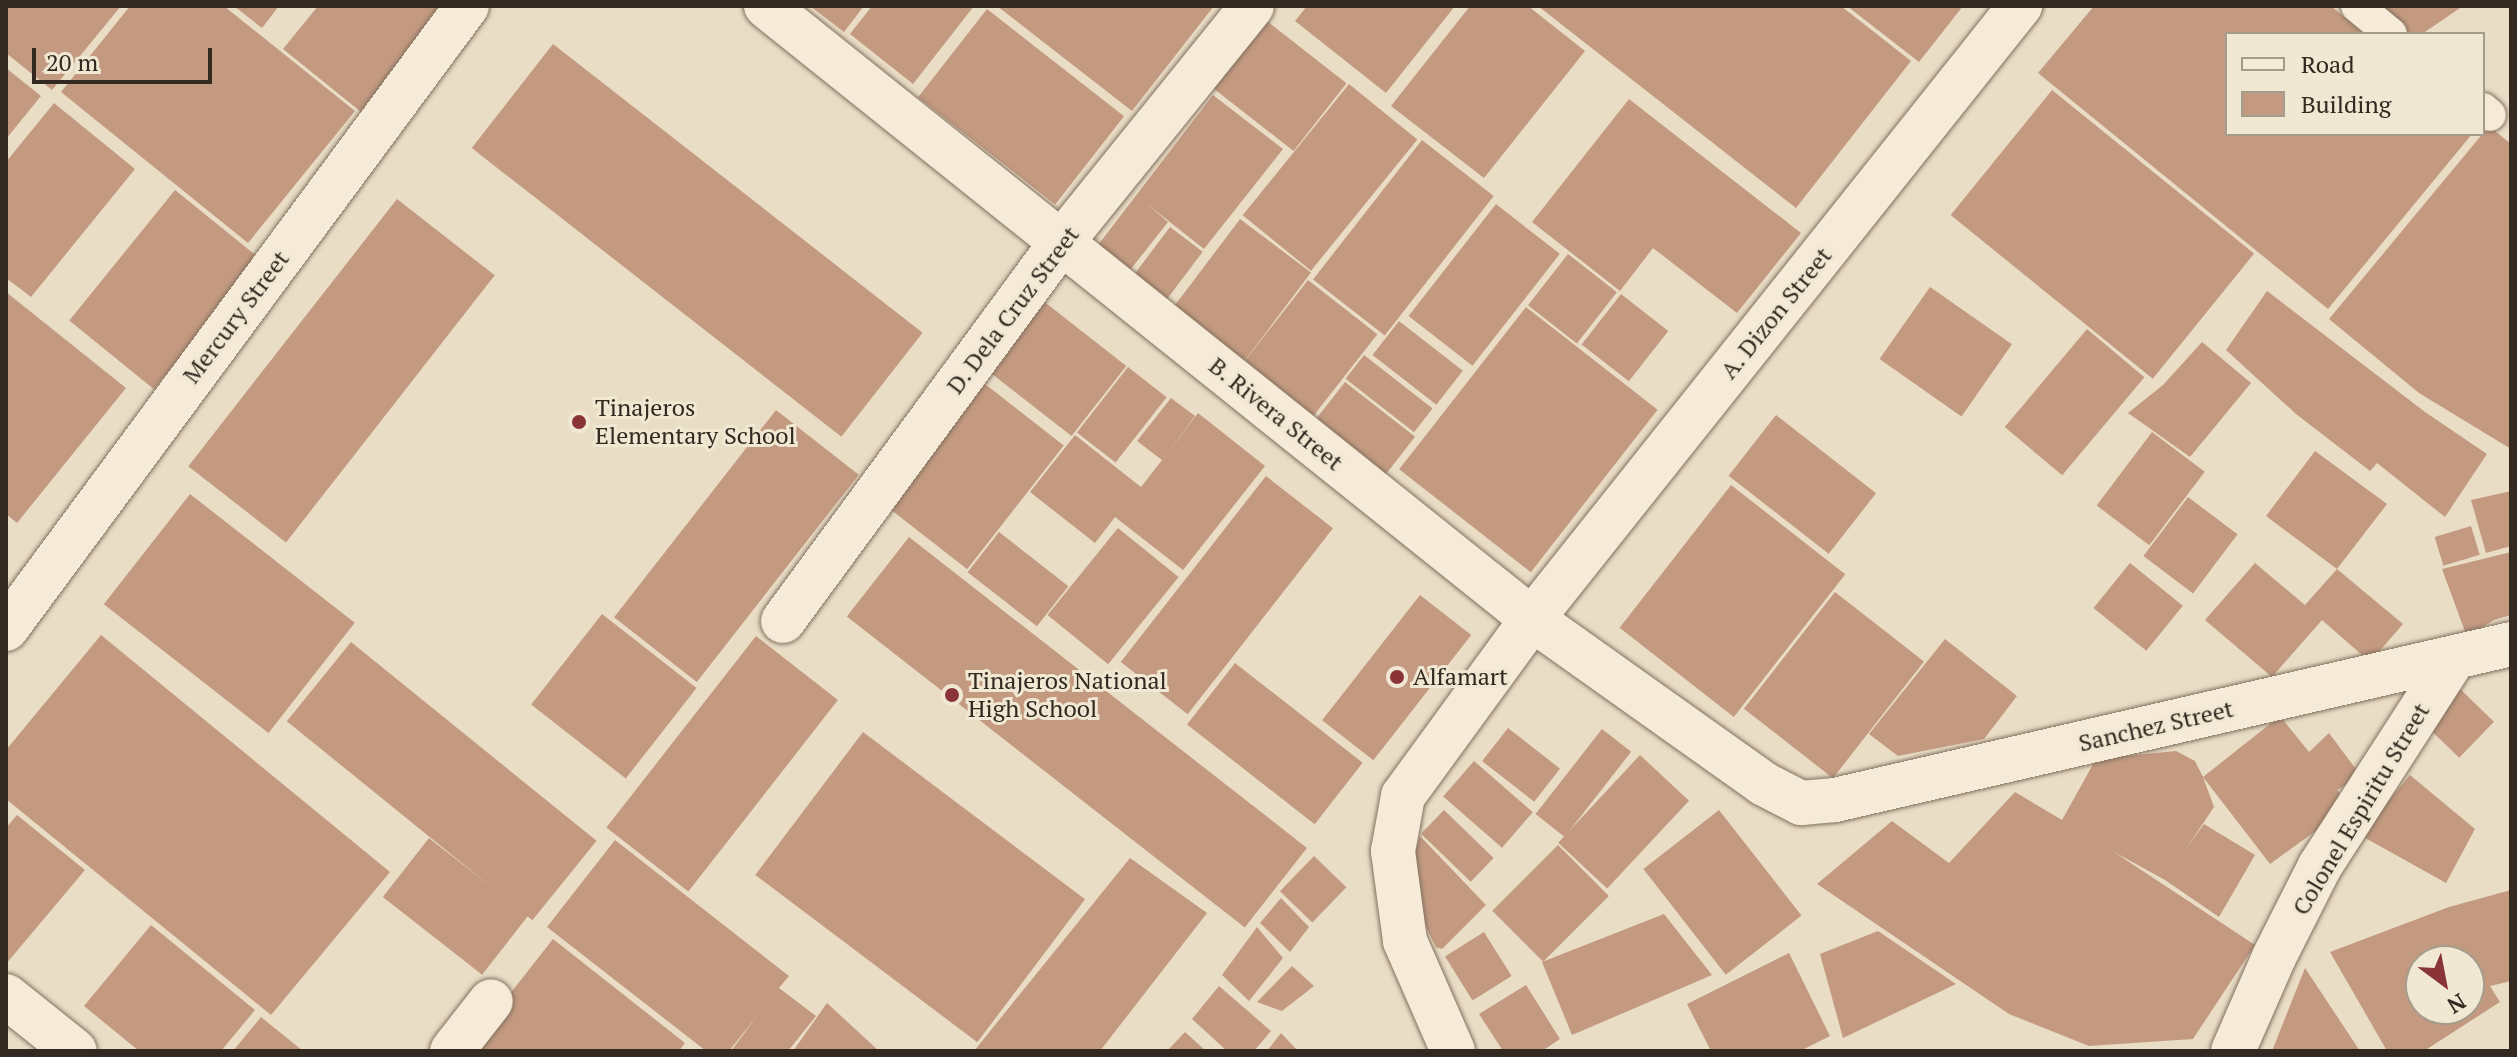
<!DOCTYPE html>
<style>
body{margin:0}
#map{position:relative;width:2517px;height:1057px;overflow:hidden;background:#e9ddc6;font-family:"PT Serif",serif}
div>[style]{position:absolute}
.building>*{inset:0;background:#c39a80;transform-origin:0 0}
.roads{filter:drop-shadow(0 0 2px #82705e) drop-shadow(0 0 2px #82705e)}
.lane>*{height:32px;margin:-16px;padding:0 16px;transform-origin:16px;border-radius:16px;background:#f5ebd8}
.street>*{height:44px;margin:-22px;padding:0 22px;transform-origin:22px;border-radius:22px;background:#f5ebd8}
.secondary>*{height:44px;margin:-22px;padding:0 22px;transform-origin:22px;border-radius:22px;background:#f5ebd8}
.dots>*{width:22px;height:22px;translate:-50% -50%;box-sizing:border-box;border:4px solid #f1e8d4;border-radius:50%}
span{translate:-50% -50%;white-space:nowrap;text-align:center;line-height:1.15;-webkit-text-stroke:6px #f1e8d4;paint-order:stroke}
.street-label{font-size:24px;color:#342920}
.poi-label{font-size:24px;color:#342920}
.left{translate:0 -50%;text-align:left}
.frame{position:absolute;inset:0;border:8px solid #342920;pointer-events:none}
.legend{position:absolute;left:2225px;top:32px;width:260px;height:104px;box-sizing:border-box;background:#f1e8d4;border:2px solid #a59c8c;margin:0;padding:10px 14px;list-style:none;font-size:24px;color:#342920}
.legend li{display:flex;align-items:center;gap:16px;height:40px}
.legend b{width:40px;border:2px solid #a59c8c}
.north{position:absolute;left:2405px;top:945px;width:80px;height:80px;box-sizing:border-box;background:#f1e8d4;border:2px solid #a59c8c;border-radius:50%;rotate:148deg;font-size:22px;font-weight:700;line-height:32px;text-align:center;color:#342920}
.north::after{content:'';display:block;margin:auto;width:28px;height:36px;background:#8b3438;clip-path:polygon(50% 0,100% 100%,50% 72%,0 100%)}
.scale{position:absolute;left:32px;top:48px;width:180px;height:36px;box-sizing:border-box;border:4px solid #342920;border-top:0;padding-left:10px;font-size:24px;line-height:28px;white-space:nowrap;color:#342920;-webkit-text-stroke:6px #f1e8d4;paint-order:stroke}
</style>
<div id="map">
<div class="building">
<div style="clip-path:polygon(6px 6px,121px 6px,52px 90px,6px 53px)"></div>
<div style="clip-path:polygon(130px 6px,224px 6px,355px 111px,248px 243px,61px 92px)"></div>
<div style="clip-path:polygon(234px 6px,279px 6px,262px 28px)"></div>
<div style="clip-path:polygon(318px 6px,447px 6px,361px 112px,283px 49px)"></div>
<div style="clip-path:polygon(810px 6px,864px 6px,844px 32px)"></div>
<div style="clip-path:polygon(872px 6px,974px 6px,913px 84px,850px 34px)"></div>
<div style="clip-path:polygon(997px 6px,1214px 6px,1132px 111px)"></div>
<div style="clip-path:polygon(1307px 6px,1455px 6px,1386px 93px,1295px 21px)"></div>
<div style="clip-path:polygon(1470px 6px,1528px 6px,1585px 51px,1484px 178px,1391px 106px)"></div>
<div style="clip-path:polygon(1538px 6px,1841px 6px,1911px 61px,1796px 208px)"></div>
<div style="clip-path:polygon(1847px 6px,1963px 6px,1919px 62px)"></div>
<div style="clip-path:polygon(2094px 6px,2331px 6px,2365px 34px,2227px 34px,2227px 134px,2472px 134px,2328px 309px,2038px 73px)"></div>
<div style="clip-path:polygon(2381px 6px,2463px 6px,2422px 34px,2408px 34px)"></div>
<div style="left:987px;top:9px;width:174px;height:112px;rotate:38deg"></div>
<div style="left:1263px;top:18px;width:106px;height:86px;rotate:38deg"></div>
<div style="left:553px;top:44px;width:469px;height:132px;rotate:38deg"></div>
<div style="clip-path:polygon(6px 68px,41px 96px,6px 139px)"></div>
<div style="left:1349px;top:84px;width:88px;height:169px;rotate:39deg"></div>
<div style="left:2052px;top:90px;width:260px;height:161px;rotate:39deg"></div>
<div style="clip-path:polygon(1213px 95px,1283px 149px,1204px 249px,1147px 204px,1168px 222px,1127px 274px,1095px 249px)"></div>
<div style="clip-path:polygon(1629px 99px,1801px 233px,1737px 313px,1653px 248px,1620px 291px,1532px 222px)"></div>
<div style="clip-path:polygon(54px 103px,135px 169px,31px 297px,6px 278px,6px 162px)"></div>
<div style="clip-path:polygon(2489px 126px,2511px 144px,2511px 449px,2419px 393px,2329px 319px)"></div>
<div style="left:1422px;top:140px;width:91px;height:177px;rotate:38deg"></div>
<div style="left:175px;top:190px;width:109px;height:168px;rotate:39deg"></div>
<div style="left:397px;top:199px;width:124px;height:339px;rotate:38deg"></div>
<div style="left:1496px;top:204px;width:81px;height:142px;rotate:38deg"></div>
<div style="left:1240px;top:219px;width:89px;height:110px;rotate:37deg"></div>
<div style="left:1170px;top:227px;width:41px;height:63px;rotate:37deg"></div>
<div style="left:1568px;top:254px;width:62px;height:65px;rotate:38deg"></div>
<div style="left:1308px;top:280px;width:88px;height:109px;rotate:38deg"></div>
<div style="left:1930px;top:287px;width:100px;height:88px;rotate:35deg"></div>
<div style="clip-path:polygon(2267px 291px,2425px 412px,2487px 454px,2445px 517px,2377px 463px,2370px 471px,2296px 414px,2226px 350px)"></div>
<div style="clip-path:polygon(6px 292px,126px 388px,17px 523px,6px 514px)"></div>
<div style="left:1621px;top:294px;width:60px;height:64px;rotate:38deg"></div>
<div style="left:1042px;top:300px;width:107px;height:89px;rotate:38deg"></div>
<div style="left:1526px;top:307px;width:167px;height:206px;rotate:38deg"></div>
<div style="left:1399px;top:321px;width:81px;height:43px;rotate:38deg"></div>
<div style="left:2087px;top:329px;width:75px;height:128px;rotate:40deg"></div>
<div style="clip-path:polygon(2202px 342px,2251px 383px,2190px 457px,2128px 413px,2163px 385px)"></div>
<div style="left:1364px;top:355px;width:87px;height:30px;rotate:38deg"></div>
<div style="left:1128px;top:367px;width:49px;height:83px;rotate:38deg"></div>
<div style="left:1345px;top:382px;width:89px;height:54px;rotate:38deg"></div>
<div style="left:985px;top:384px;width:100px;height:157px;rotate:38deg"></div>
<div style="clip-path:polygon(1171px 398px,1195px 416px,1167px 454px,1198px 413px,1265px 466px,1183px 570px,1115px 517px,1095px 543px,1030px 492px,1075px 435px,1141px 487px,1162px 460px,1137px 441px)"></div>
<div style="left:776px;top:410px;width:105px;height:263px;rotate:38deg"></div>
<div style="left:1776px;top:415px;width:127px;height:77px;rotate:38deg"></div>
<div style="left:2152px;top:432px;width:66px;height:92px;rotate:37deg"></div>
<div style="clip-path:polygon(2315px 451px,2387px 504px,2337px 569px,2403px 624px,2370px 662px,2322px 620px,2272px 677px,2205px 620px,2255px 563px,2305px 605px,2337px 569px,2266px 516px)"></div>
<div style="left:1266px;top:476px;width:85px;height:236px;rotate:38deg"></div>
<div style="left:1731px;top:485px;width:145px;height:181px;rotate:38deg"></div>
<div style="clip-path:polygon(2511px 491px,2511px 546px,2486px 553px,2471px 500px)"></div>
<div style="left:190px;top:494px;width:209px;height:140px;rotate:38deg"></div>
<div style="left:2188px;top:497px;width:62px;height:74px;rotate:37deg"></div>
<div style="left:2471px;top:526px;width:30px;height:38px;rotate:73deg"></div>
<div style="left:1118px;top:528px;width:78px;height:112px;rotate:39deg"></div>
<div style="left:999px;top:532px;width:88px;height:51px;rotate:38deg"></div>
<div style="left:909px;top:537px;width:505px;height:101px;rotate:38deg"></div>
<div style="clip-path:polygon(2511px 552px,2511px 615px,2494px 620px,2467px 637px,2442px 569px)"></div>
<div style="left:2130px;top:563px;width:68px;height:58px;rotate:39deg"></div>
<div style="left:1835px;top:592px;width:113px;height:148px;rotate:38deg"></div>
<div style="left:1420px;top:595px;width:65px;height:159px;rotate:38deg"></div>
<div style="left:602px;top:614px;width:120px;height:115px;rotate:38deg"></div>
<div style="clip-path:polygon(101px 635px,390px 872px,271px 1015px,6px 799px,6px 750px)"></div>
<div style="left:756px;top:636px;width:104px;height:243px;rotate:38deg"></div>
<div style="clip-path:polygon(1945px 639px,2017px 696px,1984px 739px,1898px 756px,1869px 734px)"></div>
<div style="left:351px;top:642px;width:316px;height:102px;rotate:39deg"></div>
<div style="left:1235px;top:663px;width:162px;height:78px;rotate:38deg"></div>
<div style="left:2458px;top:687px;width:50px;height:50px;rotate:44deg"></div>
<div style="clip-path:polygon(2280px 716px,2309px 752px,2329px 733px,2361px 776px,2337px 790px,2350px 806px,2270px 864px,2203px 777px,2214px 807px,2186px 849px,2204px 824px,2255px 855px,2219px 917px,2165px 880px,2114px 852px,2255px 945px,2193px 1039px,2089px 1046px,2009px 1014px,1817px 884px,1892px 821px,1949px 863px,2015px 792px,2062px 820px,2096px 759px,2176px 751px,2195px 761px,2203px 777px)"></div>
<div style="left:1508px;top:728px;width:66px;height:42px;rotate:38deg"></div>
<div style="left:1602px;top:729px;width:37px;height:108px;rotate:38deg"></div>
<div style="left:863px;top:732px;width:278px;height:179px;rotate:37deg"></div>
<div style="left:1640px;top:755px;width:67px;height:120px;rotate:43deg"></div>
<div style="left:1474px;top:761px;width:78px;height:47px;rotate:41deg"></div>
<div style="clip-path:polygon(2410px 775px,2475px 829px,2446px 883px,2360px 835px)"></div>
<div style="left:1444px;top:810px;width:69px;height:33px;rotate:44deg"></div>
<div style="left:1719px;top:810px;width:134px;height:96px;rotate:52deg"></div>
<div style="clip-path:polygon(17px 815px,85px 870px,6px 964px,6px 828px)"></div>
<div style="clip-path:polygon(1420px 836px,1486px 905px,1442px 949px,1436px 947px,1417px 909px,1411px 866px)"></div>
<div style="left:429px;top:838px;width:126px;height:75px;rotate:38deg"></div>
<div style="clip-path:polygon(615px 840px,789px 976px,779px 988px,816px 1016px,788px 1051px,731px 1051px,757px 1016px,729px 1051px,706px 1051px,547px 927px)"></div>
<div style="left:1558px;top:845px;width:72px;height:93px;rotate:45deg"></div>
<div style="left:1314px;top:856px;width:45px;height:49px;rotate:44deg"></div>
<div style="clip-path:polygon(1130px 858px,1207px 913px,1100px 1051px,974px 1051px)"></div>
<div style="clip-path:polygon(evenodd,2511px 890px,2511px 981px,2490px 986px,2500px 1002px,2424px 1051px,2387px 1051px,2330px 952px,2449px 907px,2511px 890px,2421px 961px,2469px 961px,2469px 1009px,2421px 1009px,2421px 961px)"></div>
<div style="clip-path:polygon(1281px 898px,1309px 927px,1290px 952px,1260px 923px)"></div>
<div style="clip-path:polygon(1664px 914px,1712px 975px,1572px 1035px,1542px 962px)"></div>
<div style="clip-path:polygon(151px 925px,255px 1010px,221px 1051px,139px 1051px,84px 1006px)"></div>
<div style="clip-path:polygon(1257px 927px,1283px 958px,1249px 1001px,1222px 975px)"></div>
<div style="clip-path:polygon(1878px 931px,1956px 984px,1843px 1038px,1820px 954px)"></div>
<div style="left:1484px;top:932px;width:52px;height:46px;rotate:58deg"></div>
<div style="clip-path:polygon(553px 939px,685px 1043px,679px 1051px,465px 1051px)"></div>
<div style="clip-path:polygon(1789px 953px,1830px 1036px,1800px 1051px,1711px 1051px,1687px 1004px)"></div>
<div style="clip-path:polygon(1292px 966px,1314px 986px,1282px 1011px,1257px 1002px)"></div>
<div style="clip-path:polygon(2305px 968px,2360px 1051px,2272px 1051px)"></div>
<div style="clip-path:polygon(1526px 985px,1560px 1039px,1542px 1051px,1503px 1051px,1479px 1014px)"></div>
<div style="clip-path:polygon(1219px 986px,1271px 1031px,1254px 1051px,1227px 1051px,1192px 1019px)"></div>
<div style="clip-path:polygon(827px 1003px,879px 1051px,793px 1051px)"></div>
<div style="clip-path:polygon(261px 1017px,303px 1051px,233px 1051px)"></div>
<div style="clip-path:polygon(1185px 1032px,1206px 1051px,1167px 1051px)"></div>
<div style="clip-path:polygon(1281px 1033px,1298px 1051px,1267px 1051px)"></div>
</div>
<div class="roads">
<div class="lane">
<div style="left:2357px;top:6px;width:44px;rotate:39.5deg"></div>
<div style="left:2483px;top:109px;width:9px;rotate:41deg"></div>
</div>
<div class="street">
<div style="left:783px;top:621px;width:469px;rotate:-53.7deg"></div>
<div style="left:1061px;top:243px;width:304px;rotate:-51.1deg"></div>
<div style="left:6px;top:629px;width:775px;rotate:-53.5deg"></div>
<div style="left:6px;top:996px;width:88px;rotate:38.6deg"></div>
<div style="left:452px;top:1051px;width:63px;rotate:-52deg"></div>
<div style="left:1453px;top:1051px;width:120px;rotate:-113.6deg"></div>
<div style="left:1405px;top:941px;width:91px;rotate:-97.6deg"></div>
<div style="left:1393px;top:851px;width:56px;rotate:-79.7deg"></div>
<div style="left:1403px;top:796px;width:219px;rotate:-53.9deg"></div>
<div style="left:1532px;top:619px;width:784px;rotate:-51.48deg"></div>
<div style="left:2233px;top:1051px;width:103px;rotate:-66.4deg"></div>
<div style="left:2274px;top:957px;width:102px;rotate:-63.2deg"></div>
<div style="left:2320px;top:866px;width:247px;rotate:-57.2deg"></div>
</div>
<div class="secondary">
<div style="left:766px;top:6px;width:981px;rotate:38.67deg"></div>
<div style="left:1532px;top:619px;width:285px;rotate:35.4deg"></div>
<div style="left:1764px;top:784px;width:42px;rotate:27.2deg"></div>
<div style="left:1801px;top:803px;width:34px;rotate:-5deg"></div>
<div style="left:1835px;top:800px;width:694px;rotate:-12.99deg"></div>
</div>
</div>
<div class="dots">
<div style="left:579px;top:422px;background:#8b3438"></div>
<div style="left:1397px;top:677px;background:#8b3438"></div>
<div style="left:952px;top:695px;background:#8b3438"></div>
</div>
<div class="street-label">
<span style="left:1013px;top:310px;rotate:-53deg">D. Dela Cruz Street</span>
<span style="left:1776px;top:313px;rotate:-51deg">A. Dizon Street</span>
<span style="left:236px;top:317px;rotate:-53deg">Mercury Street</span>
<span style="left:1276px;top:414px;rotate:39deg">B. Rivera Street</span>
<span style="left:2156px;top:726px;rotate:-13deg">Sanchez Street</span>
<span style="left:2361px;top:809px;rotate:-59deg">Colonel Espiritu Street</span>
</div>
<div class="poi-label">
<span class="left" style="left:595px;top:422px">Tinajeros<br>Elementary School</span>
<span class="left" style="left:1413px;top:677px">Alfamart</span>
<span class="left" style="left:968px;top:695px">Tinajeros National<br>High School</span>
</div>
<div class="frame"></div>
<ul class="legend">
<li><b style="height:10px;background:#f5ebd8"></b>Road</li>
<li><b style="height:22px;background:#c39a80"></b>Building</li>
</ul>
<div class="north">N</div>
<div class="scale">20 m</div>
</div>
